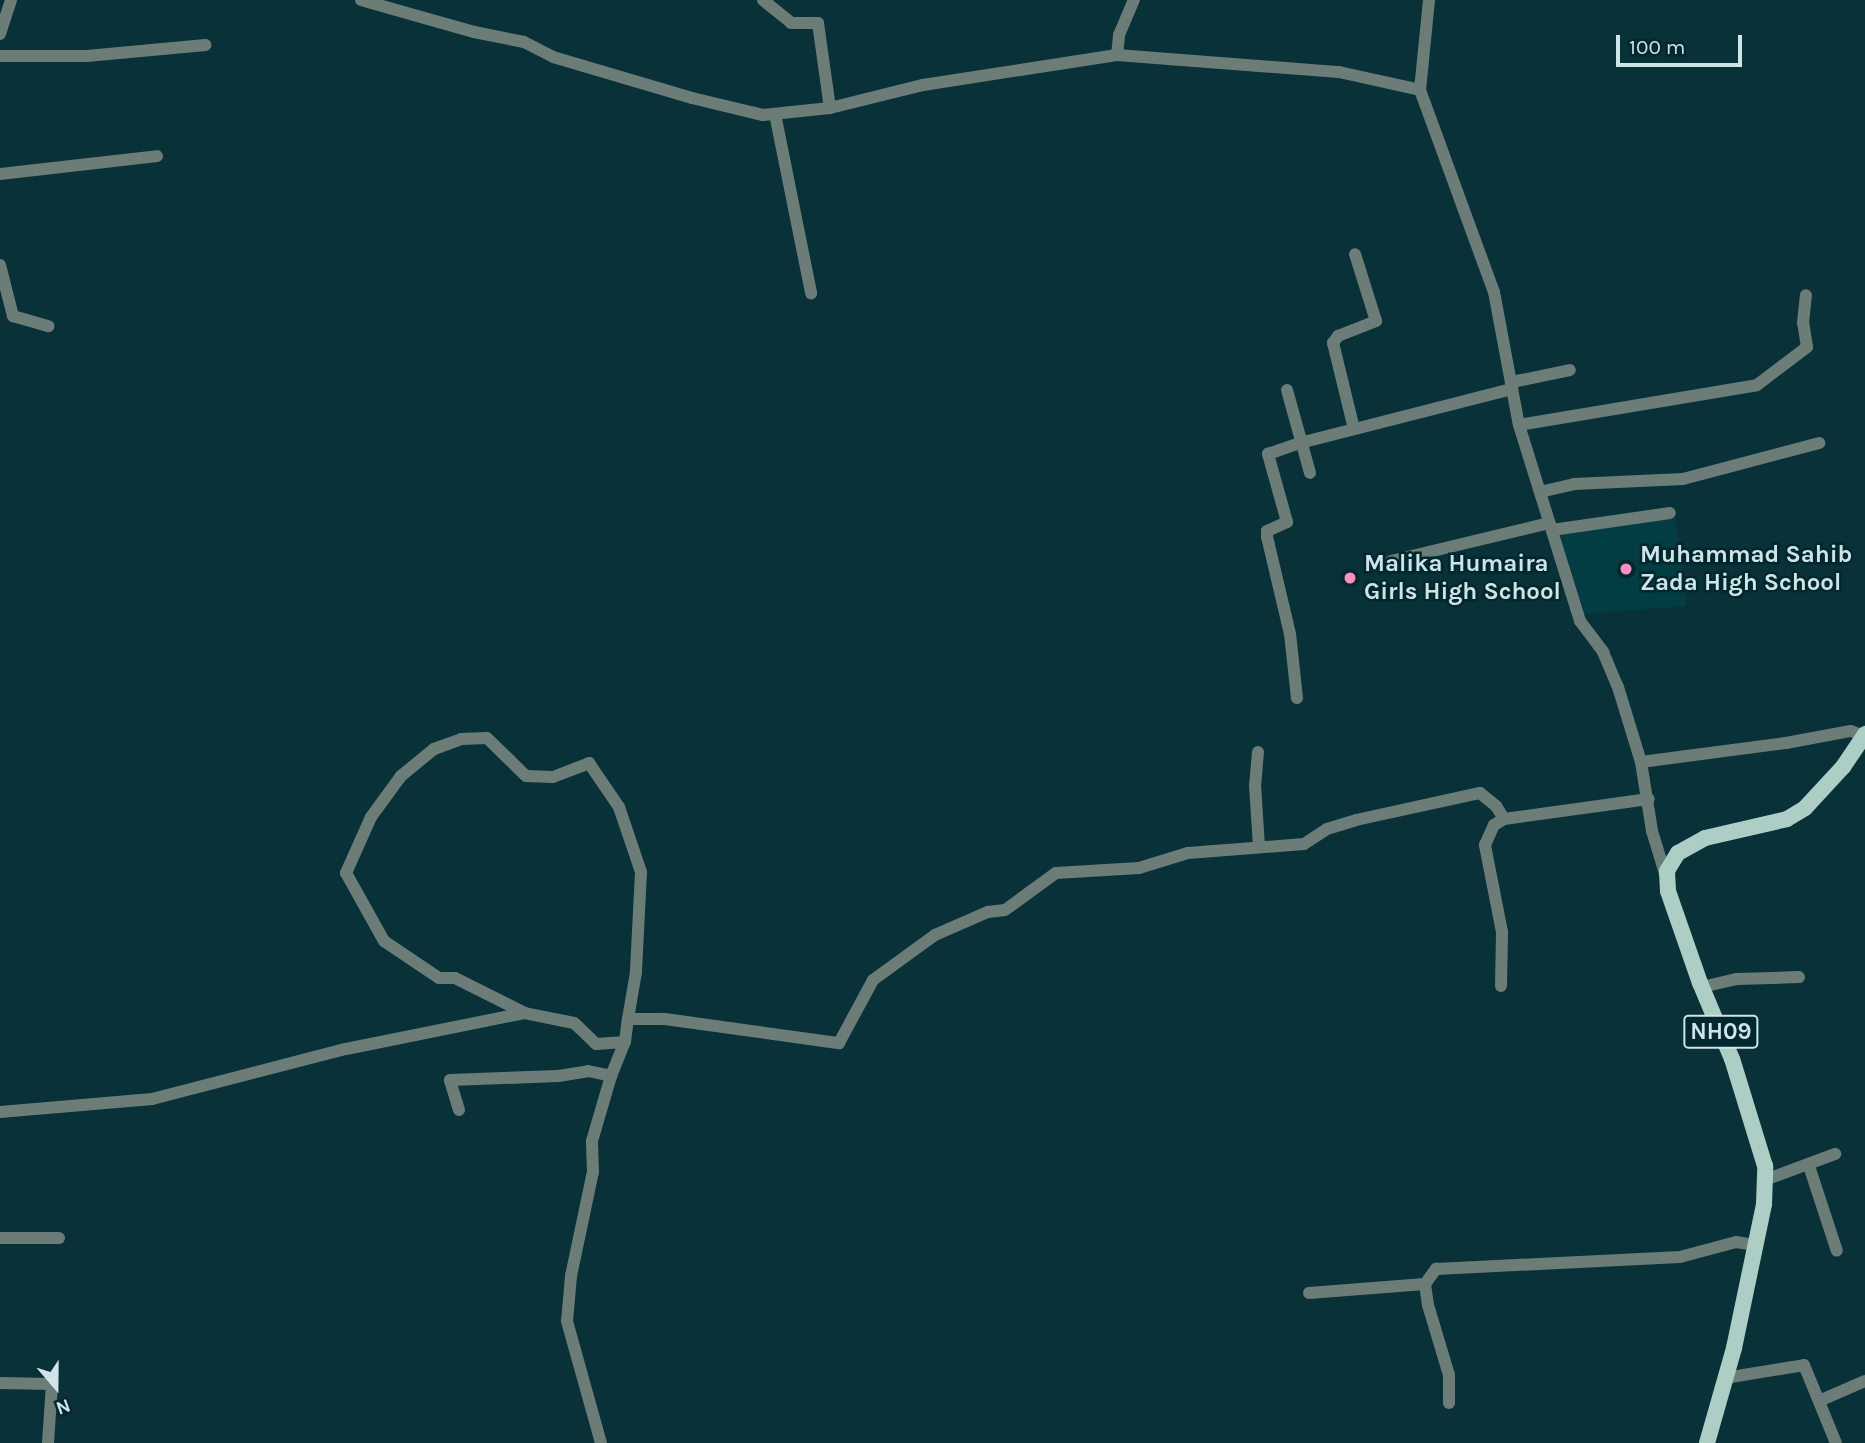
<!DOCTYPE html>
<style>
body{margin:0}
#map{position:relative;width:1865px;height:1443px;overflow:hidden;background:#083237;font-family:Karla,sans-serif}
div>[style]{position:absolute}
.built>*{inset:0;background:#033d44}
.minor>*{height:12px;margin:-6px;padding:0 6px;transform-origin:6px;border-radius:6px;background:#6c7d78}
.major>*{height:16px;margin:-8px;padding:0 8px;transform-origin:8px;border-radius:8px;background:#accec5}
.dots>*{width:19px;height:19px;translate:-50% -50%;box-sizing:border-box;border:4px solid #00282d;border-radius:50%}
span{translate:-50% -50%;white-space:nowrap;text-align:center;line-height:1.15;-webkit-text-stroke:5px #00282d;paint-order:stroke}
.shield-label span{padding:2px 5px;background:#00282d;border:2px solid;border-radius:5px;-webkit-text-stroke-width:0}
.shield-label{font-size:23px;color:#cfe4e7;font-weight:700}
.poi-label{font-size:24px;color:#cfe4e7;font-weight:700}
.left{translate:0 -50%;text-align:left}
.north{position:absolute;left:21px;top:1352px;width:70px;height:70px;-webkit-text-stroke:5px #00282d;paint-order:stroke;rotate:160deg;font-size:19px;font-weight:700;line-height:28px;text-align:center;color:#cfe4e7}
.north::after{content:'';display:block;margin:auto;width:24px;height:32px;background:#cfe4e7;clip-path:polygon(50% 0,100% 100%,50% 72%,0 100%)}
.scale{position:absolute;left:1616px;top:35px;width:126px;height:32px;box-sizing:border-box;border:4px solid #cfe4e7;border-top:0;padding-left:9px;font-size:21px;line-height:24px;white-space:nowrap;color:#cfe4e7;-webkit-text-stroke:5px #00282d;paint-order:stroke}
</style>
<div id="map">
<div class="built">
<div style="clip-path:polygon(1674px 509px,1686px 606px,1584px 614px,1559px 532px)"></div>
</div>
<div class="minor">
<div style="left:361px;top:0;width:117px;rotate:15.8deg"></div>
<div style="left:474px;top:32px;width:51px;rotate:11.3deg"></div>
<div style="left:524px;top:42px;width:33px;rotate:27deg"></div>
<div style="left:553px;top:57px;width:145px;rotate:16.4deg"></div>
<div style="left:692px;top:98px;width:73px;rotate:13.5deg"></div>
<div style="left:763px;top:115px;width:67px;rotate:-6deg"></div>
<div style="left:830px;top:108px;width:96px;rotate:-13.9deg"></div>
<div style="left:923px;top:85px;width:196px;rotate:-8.8deg"></div>
<div style="left:1117px;top:55px;width:223px;rotate:4.4deg"></div>
<div style="left:1339px;top:72px;width:83px;rotate:12.5deg"></div>
<div style="left:763px;top:0;width:36px;rotate:39deg"></div>
<div style="left:791px;top:23px;width:27px"></div>
<div style="left:818px;top:23px;width:86px;rotate:82deg"></div>
<div style="left:1429px;top:0;width:90px;rotate:95.7deg"></div>
<div style="left:1420px;top:90px;width:215px;rotate:69.9deg"></div>
<div style="left:1494px;top:292px;width:135px;rotate:79.4deg"></div>
<div style="left:1519px;top:425px;width:205px;rotate:72.7deg"></div>
<div style="left:1580px;top:621px;width:39px;rotate:53deg"></div>
<div style="left:1603px;top:652px;width:38px;rotate:67deg"></div>
<div style="left:1618px;top:687px;width:78px;rotate:73deg"></div>
<div style="left:1641px;top:762px;width:70px;rotate:80.9deg"></div>
<div style="left:1652px;top:831px;width:51px;rotate:73deg"></div>
<div style="left:0;top:34px;width:36px;rotate:-72deg"></div>
<div style="left:1117px;top:55px;width:20px;rotate:-84deg"></div>
<div style="left:1119px;top:35px;width:38px;rotate:-67deg"></div>
<div style="left:0;top:56px;width:87px"></div>
<div style="left:87px;top:56px;width:119px;rotate:-5.3deg"></div>
<div style="left:775px;top:114px;width:183px;rotate:78.6deg"></div>
<div style="left:0;top:174px;width:158px;rotate:-6.5deg"></div>
<div style="left:0;top:265px;width:53px;rotate:75.7deg"></div>
<div style="left:13px;top:316px;width:37px;rotate:16deg"></div>
<div style="left:1512px;top:382px;width:59px;rotate:-11.7deg"></div>
<div style="left:1287px;top:390px;width:86px;rotate:74.5deg"></div>
<div style="left:1519px;top:425px;width:241px;rotate:-9.5deg"></div>
<div style="left:1757px;top:385px;width:63px;rotate:-37.2deg"></div>
<div style="left:1807px;top:347px;width:24px;rotate:-99deg"></div>
<div style="left:1803px;top:323px;width:28px;rotate:-84deg"></div>
<div style="left:1354px;top:429px;width:89px;rotate:-103.7deg"></div>
<div style="left:1333px;top:343px;width:9px;rotate:-54deg"></div>
<div style="left:1338px;top:336px;width:41px;rotate:-21.5deg"></div>
<div style="left:1376px;top:321px;width:70px;rotate:-107.4deg"></div>
<div style="left:1540px;top:492px;width:35px;rotate:-13deg"></div>
<div style="left:1574px;top:484px;width:109px;rotate:-2.6deg"></div>
<div style="left:1683px;top:479px;width:141px;rotate:-14.8deg"></div>
<div style="left:1552px;top:530px;width:119px;rotate:-8.2deg"></div>
<div style="left:1391px;top:561px;width:163px;rotate:-13.5deg"></div>
<div style="left:1297px;top:698px;width:64px;rotate:-96.2deg"></div>
<div style="left:1290px;top:634px;width:100px;rotate:-103.3deg"></div>
<div style="left:1267px;top:537px;width:6px;rotate:-90deg"></div>
<div style="left:1267px;top:531px;width:22px;rotate:-24deg"></div>
<div style="left:1287px;top:522px;width:71px;rotate:-105.6deg"></div>
<div style="left:1268px;top:454px;width:34px;rotate:-19deg"></div>
<div style="left:1300px;top:443px;width:219px;rotate:-14.3deg"></div>
<div style="left:1258px;top:752px;width:33px;rotate:95deg"></div>
<div style="left:1255px;top:785px;width:62px;rotate:86.3deg"></div>
<div style="left:1641px;top:762px;width:146px;rotate:-7.5deg"></div>
<div style="left:1786px;top:743px;width:66px;rotate:-10.5deg"></div>
<div style="left:1851px;top:731px;width:14px;rotate:21deg"></div>
<div style="left:1501px;top:986px;width:54px;rotate:-88.9deg"></div>
<div style="left:1502px;top:932px;width:89px;rotate:-101.1deg"></div>
<div style="left:1485px;top:845px;width:22px;rotate:-66deg"></div>
<div style="left:1494px;top:825px;width:12px;rotate:-31deg"></div>
<div style="left:1702px;top:987px;width:36px;rotate:-13deg"></div>
<div style="left:1737px;top:979px;width:62px;rotate:-1.8deg"></div>
<div style="left:625px;top:1042px;width:29px;rotate:176deg"></div>
<div style="left:596px;top:1044px;width:30px;rotate:-136deg"></div>
<div style="left:574px;top:1023px;width:50px;rotate:-168.5deg"></div>
<div style="left:525px;top:1013px;width:78px;rotate:-153.4deg"></div>
<div style="left:455px;top:978px;width:16px;rotate:180deg"></div>
<div style="left:439px;top:978px;width:66px;rotate:-146.1deg"></div>
<div style="left:384px;top:941px;width:78px;rotate:-119.2deg"></div>
<div style="left:346px;top:873px;width:61px;rotate:-65.9deg"></div>
<div style="left:371px;top:817px;width:51px;rotate:-53.8deg"></div>
<div style="left:401px;top:776px;width:43px;rotate:-39.3deg"></div>
<div style="left:434px;top:749px;width:29px;rotate:-20deg"></div>
<div style="left:461px;top:739px;width:26px;rotate:-2deg"></div>
<div style="left:487px;top:738px;width:54px;rotate:44.3deg"></div>
<div style="left:526px;top:776px;width:27px;rotate:2deg"></div>
<div style="left:553px;top:777px;width:39px;rotate:-21deg"></div>
<div style="left:589px;top:763px;width:53px;rotate:55.7deg"></div>
<div style="left:619px;top:807px;width:69px;rotate:71.3deg"></div>
<div style="left:641px;top:872px;width:100px;rotate:92.9deg"></div>
<div style="left:636px;top:972px;width:48px;rotate:99.7deg"></div>
<div style="left:459px;top:1110px;width:31px;rotate:-107deg"></div>
<div style="left:450px;top:1080px;width:108px;rotate:-2.1deg"></div>
<div style="left:558px;top:1076px;width:30px;rotate:-9deg"></div>
<div style="left:588px;top:1071px;width:24px;rotate:12deg"></div>
<div style="left:0;top:1112px;width:153px;rotate:-4.9deg"></div>
<div style="left:152px;top:1099px;width:200px;rotate:-14.5deg"></div>
<div style="left:346px;top:1049px;width:182px;rotate:-11.4deg"></div>
<div style="left:1809px;top:1166px;width:89px;rotate:71.8deg"></div>
<div style="left:1765px;top:1180px;width:75px;rotate:-20.4deg"></div>
<div style="left:0;top:1238px;width:59px"></div>
<div style="left:1425px;top:1284px;width:21px;rotate:82deg"></div>
<div style="left:1428px;top:1305px;width:73px;rotate:73.3deg"></div>
<div style="left:1449px;top:1375px;width:28px;rotate:90deg"></div>
<div style="left:1309px;top:1293px;width:116px;rotate:-4.4deg"></div>
<div style="left:1425px;top:1284px;width:19px;rotate:-54deg"></div>
<div style="left:1436px;top:1269px;width:244px;rotate:-2.8deg"></div>
<div style="left:1680px;top:1257px;width:58px;rotate:-15deg"></div>
<div style="left:1736px;top:1242px;width:18px;rotate:9deg"></div>
<div style="left:1725px;top:1378px;width:80px;rotate:-9.3deg"></div>
<div style="left:1804px;top:1365px;width:84px;rotate:67.7deg"></div>
<div style="left:0;top:1383px;width:52px;rotate:1.1deg"></div>
<div style="left:52px;top:1384px;width:59px;rotate:93.9deg"></div>
<div style="left:1819px;top:1401px;width:50px;rotate:-23.5deg"></div>
<div style="left:601px;top:1443px;width:127px;rotate:-105.6deg"></div>
<div style="left:567px;top:1321px;width:45px;rotate:-84.9deg"></div>
<div style="left:571px;top:1276px;width:106px;rotate:-78.1deg"></div>
<div style="left:593px;top:1172px;width:31px;rotate:-92deg"></div>
<div style="left:592px;top:1141px;width:68px;rotate:-73.7deg"></div>
<div style="left:611px;top:1076px;width:37px;rotate:-68deg"></div>
<div style="left:625px;top:1042px;width:23px;rotate:-83deg"></div>
<div style="left:628px;top:1019px;width:37px"></div>
<div style="left:665px;top:1019px;width:176px;rotate:7.9deg"></div>
<div style="left:839px;top:1043px;width:72px;rotate:-61.6deg"></div>
<div style="left:873px;top:980px;width:77px;rotate:-36deg"></div>
<div style="left:935px;top:935px;width:58px;rotate:-23.5deg"></div>
<div style="left:988px;top:912px;width:17px;rotate:-7deg"></div>
<div style="left:1005px;top:910px;width:63px;rotate:-36deg"></div>
<div style="left:1056px;top:873px;width:83px;rotate:-3.4deg"></div>
<div style="left:1139px;top:868px;width:51px;rotate:-17deg"></div>
<div style="left:1188px;top:853px;width:116px;rotate:-4.4deg"></div>
<div style="left:1304px;top:844px;width:27px;rotate:-33deg"></div>
<div style="left:1327px;top:829px;width:30px;rotate:-17deg"></div>
<div style="left:1356px;top:820px;width:127px;rotate:-12.3deg"></div>
<div style="left:1480px;top:793px;width:21px;rotate:39deg"></div>
<div style="left:1496px;top:806px;width:15px;rotate:58deg"></div>
<div style="left:1504px;top:819px;width:146px;rotate:-7.9deg"></div>
</div>
<div class="major">
<div style="left:1707px;top:1443px;width:99px;rotate:-74.1deg"></div>
<div style="left:1734px;top:1348px;width:147px;rotate:-78.2deg"></div>
<div style="left:1764px;top:1204px;width:38px;rotate:-88deg"></div>
<div style="left:1765px;top:1166px;width:112px;rotate:-107.1deg"></div>
<div style="left:1732px;top:1059px;width:82px;rotate:-112.8deg"></div>
<div style="left:1700px;top:983px;width:97px;rotate:-109.2deg"></div>
<div style="left:1668px;top:891px;width:20px;rotate:-93deg"></div>
<div style="left:1667px;top:871px;width:21px;rotate:-59deg"></div>
<div style="left:1678px;top:853px;width:31px;rotate:-29deg"></div>
<div style="left:1705px;top:838px;width:84px;rotate:-13deg"></div>
<div style="left:1787px;top:819px;width:21px;rotate:-31deg"></div>
<div style="left:1805px;top:808px;width:56px;rotate:-47.2deg"></div>
<div style="left:1843px;top:767px;width:40px;rotate:-56deg"></div>
</div>
<div class="dots">
<div style="left:1626px;top:569px;background:#fd8ebe"></div>
<div style="left:1350px;top:578px;background:#fd8ebe"></div>
</div>
<div class="shield-label">
<span style="left:1721px;top:1032px">NH09</span>
</div>
<div class="poi-label">
<span class="left" style="left:1640px;top:569px">Muhammad Sahib<br>Zada High School</span>
<span class="left" style="left:1364px;top:578px">Malika Humaira<br>Girls High School</span>
</div>
<div class="north">N</div>
<div class="scale">100 m</div>
</div>
